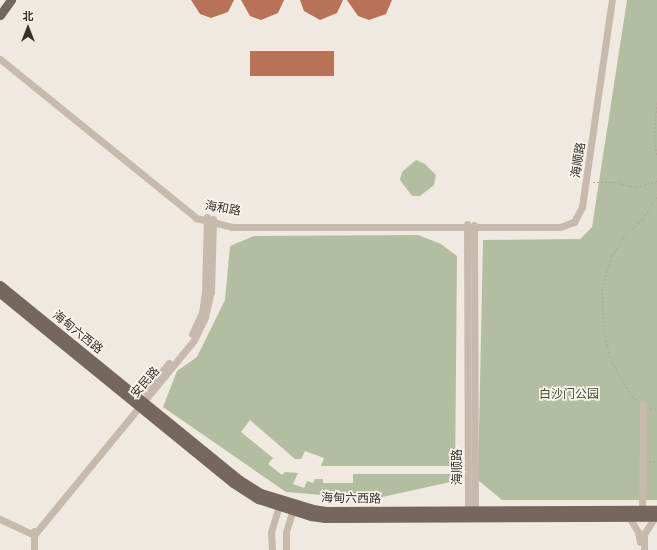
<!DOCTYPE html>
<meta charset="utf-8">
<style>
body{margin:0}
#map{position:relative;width:657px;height:550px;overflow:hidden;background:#f0e9e0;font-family:Poppins,"Noto Sans SC",sans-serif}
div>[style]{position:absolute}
.green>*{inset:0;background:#b3bea1}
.building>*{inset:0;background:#b77257;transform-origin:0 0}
.path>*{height:1px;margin-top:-0.5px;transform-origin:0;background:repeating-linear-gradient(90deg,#b3a497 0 2px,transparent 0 4px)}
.minor>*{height:7px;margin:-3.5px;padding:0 3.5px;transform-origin:3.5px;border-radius:3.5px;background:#c7baad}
.major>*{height:9px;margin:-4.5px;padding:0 4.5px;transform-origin:4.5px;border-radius:4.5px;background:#76675e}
span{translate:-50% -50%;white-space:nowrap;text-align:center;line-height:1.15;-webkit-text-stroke:3.5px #f8f3ec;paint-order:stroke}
.street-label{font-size:12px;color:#362f2b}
.park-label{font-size:12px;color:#445131}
.north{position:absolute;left:8px;top:8px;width:40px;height:40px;-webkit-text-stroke:3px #f8f3ec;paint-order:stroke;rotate:0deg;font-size:11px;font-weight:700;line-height:16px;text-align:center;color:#362f2b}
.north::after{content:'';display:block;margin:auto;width:14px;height:18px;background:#362f2b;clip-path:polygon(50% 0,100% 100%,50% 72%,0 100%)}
</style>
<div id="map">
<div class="green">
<div style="clip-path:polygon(627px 0,657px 0,657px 500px,502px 500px,478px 480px,483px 240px,580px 239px,592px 227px)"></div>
<div style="clip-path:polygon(416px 160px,425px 164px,436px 175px,434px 185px,420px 196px,412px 196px,400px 180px,402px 172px)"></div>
<div style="clip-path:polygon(evenodd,418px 235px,441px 244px,457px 256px,455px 481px,373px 499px,286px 492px,163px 407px,177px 371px,197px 357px,225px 300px,230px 246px,254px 236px,418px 235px,250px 420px,295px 459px,301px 459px,305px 451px,324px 458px,321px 466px,453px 466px,453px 474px,353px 474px,353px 483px,323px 483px,323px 479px,315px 479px,313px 483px,307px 481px,304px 488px,293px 484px,298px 473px,285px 472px,282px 475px,268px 464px,273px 458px,241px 432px,250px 420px)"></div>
</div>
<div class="building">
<div style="clip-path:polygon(191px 0,234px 0,228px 12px,211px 18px,200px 14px)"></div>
<div style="clip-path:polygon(241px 0,284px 0,278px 13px,261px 20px,250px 16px)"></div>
<div style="clip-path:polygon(300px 0,343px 0,337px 13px,320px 20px,304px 11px)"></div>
<div style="clip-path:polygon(347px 0,392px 0,386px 14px,369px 20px,358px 16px)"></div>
<div style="left:334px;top:51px;width:25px;height:84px;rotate:90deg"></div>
</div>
<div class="path">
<div style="left:657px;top:103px;width:34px;rotate:95deg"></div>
<div style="left:654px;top:137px;width:18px;rotate:81deg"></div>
<div style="left:593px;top:182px;width:21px"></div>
<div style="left:614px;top:182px;width:23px;rotate:13deg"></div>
<div style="left:636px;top:187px;width:22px;rotate:-16deg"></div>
<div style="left:637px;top:400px;width:8px;rotate:-140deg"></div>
<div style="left:631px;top:395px;width:39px;rotate:-120deg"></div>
<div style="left:611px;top:361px;width:32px;rotate:-103deg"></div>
<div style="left:604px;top:330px;width:42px;rotate:-92.7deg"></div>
<div style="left:602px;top:288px;width:34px;rotate:-73deg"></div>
<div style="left:612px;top:256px;width:22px;rotate:-60deg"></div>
<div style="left:623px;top:237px;width:27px;rotate:-42deg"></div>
<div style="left:643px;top:219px;width:26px;rotate:-58deg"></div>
<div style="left:650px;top:408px;width:7px;rotate:8deg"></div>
<div style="left:649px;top:461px;width:8px"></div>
</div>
<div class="minor">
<div style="left:0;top:59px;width:252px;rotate:39deg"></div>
<div style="left:196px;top:218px;width:37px;rotate:14deg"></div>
<div style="left:232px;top:227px;width:328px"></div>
<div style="left:560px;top:227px;width:15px;rotate:-20deg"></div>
<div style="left:574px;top:222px;width:17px;rotate:-62deg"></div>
<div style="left:582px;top:207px;width:209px;rotate:-81.8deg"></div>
<div style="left:467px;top:224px;width:290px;rotate:89.8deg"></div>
<div style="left:474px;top:225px;width:289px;rotate:89.8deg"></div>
<div style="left:192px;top:334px;width:23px;rotate:-65deg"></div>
<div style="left:202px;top:313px;width:21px;rotate:-82deg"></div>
<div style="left:205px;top:292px;width:75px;rotate:-88.5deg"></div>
<div style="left:146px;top:392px;width:37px;rotate:-52deg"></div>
<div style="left:642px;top:514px;width:110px;rotate:-89.5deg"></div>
<div style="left:629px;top:517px;width:17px;rotate:59deg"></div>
<div style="left:638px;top:532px;width:10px;rotate:79deg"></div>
<div style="left:0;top:519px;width:38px;rotate:25deg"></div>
<div style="left:34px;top:535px;width:252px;rotate:-50.6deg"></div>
<div style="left:194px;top:340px;width:25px;rotate:-64deg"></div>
<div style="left:205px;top:317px;width:26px;rotate:-77deg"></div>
<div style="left:211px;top:292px;width:73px;rotate:-88.4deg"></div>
<div style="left:34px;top:531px;width:19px;rotate:90deg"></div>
<div style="left:272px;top:550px;width:18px;rotate:-93deg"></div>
<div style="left:271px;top:532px;width:31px;rotate:-73deg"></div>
<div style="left:286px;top:550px;width:18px;rotate:-90deg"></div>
<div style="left:286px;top:532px;width:27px;rotate:-73deg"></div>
<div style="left:644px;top:550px;width:16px;rotate:-90deg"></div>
<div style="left:644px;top:534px;width:20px;rotate:-57deg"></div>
</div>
<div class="major">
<div style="left:0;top:15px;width:19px;rotate:-54deg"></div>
<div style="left:0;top:285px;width:309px;rotate:39.1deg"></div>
<div style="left:240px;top:480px;width:25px;rotate:32deg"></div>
<div style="left:261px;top:493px;width:54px;rotate:17.1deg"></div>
<div style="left:313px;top:509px;width:13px;rotate:9deg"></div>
<div style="left:326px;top:511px;width:331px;rotate:-0.2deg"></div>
<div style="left:0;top:293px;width:301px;rotate:39.2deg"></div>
<div style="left:233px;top:483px;width:30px;rotate:33deg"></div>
<div style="left:258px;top:499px;width:56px;rotate:17.8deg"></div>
<div style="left:311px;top:516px;width:14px;rotate:8deg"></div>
<div style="left:325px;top:518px;width:332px;rotate:-0.2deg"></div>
</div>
<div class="street-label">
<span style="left:578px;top:160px;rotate:-81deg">海顺路</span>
<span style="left:223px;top:208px;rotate:10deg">海和路</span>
<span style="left:78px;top:332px;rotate:39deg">海甸六西路</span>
<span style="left:145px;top:382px;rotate:-49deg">安民路</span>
<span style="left:457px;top:467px;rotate:-90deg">海顺路</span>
<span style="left:351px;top:498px;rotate:1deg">海甸六西路</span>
</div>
<div class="park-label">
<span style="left:569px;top:394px">白沙门公园</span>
</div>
<div class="north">北</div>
</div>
